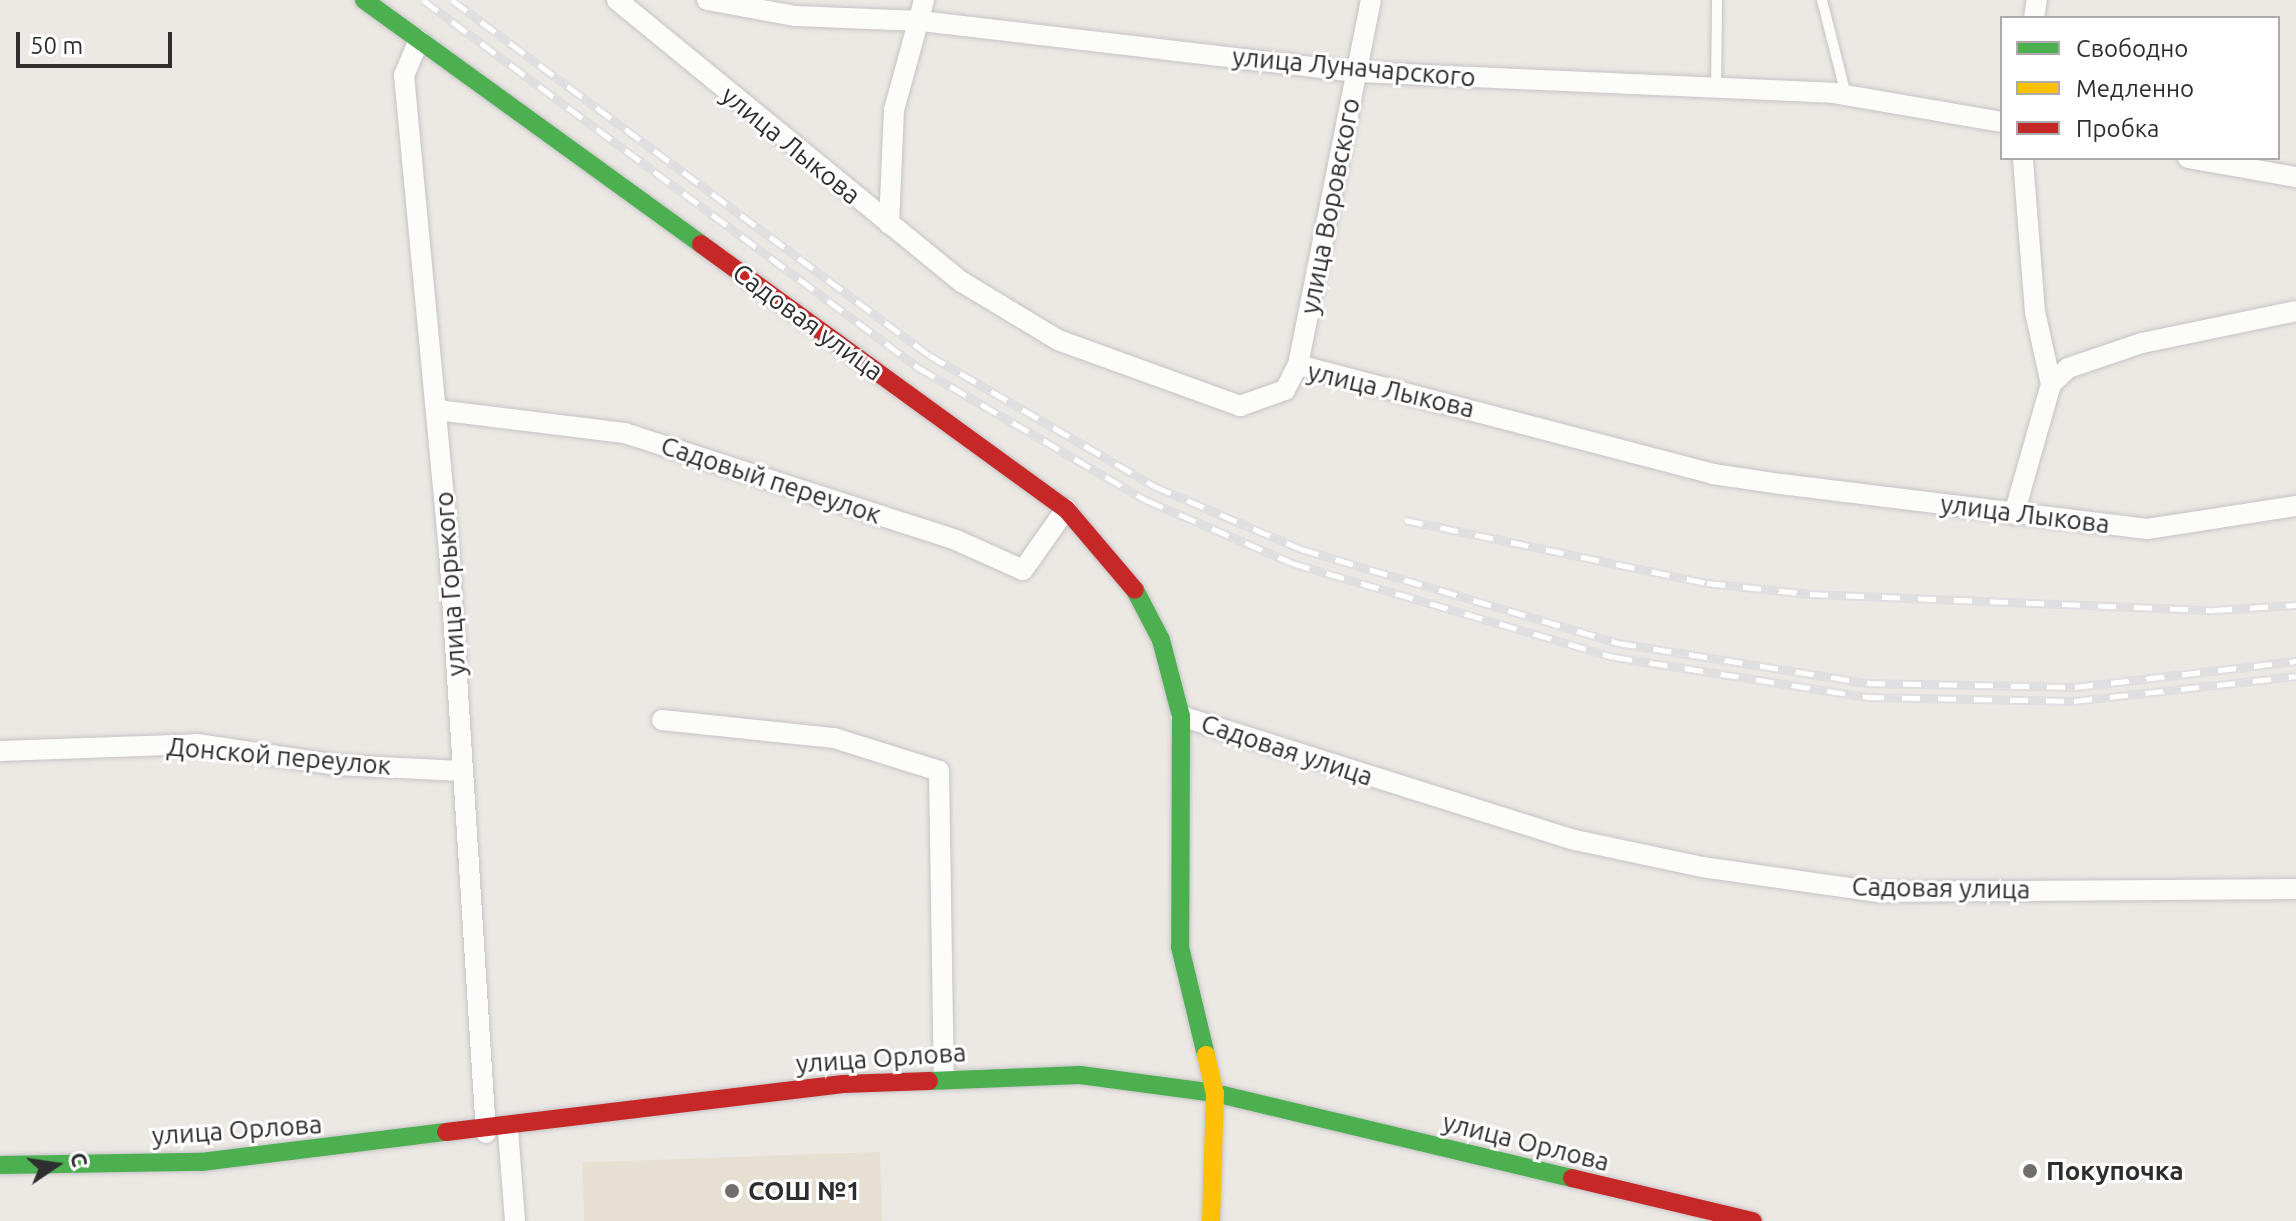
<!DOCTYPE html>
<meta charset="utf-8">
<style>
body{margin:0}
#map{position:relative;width:2296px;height:1221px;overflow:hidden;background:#ece8e4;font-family:Ubuntu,sans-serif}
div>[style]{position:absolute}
.education>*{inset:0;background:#e6e0d3;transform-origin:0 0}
.roads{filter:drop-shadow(0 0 2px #c5c4c5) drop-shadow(0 0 2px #c5c4c5)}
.lane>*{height:10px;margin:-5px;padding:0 5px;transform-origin:5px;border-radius:5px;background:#fcfcfb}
.street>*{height:20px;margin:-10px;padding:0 10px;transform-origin:10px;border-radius:10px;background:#fcfcfb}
.fast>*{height:18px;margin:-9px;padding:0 9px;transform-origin:9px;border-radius:9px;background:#4caf50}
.slow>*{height:18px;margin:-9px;padding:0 9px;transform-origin:9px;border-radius:9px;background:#ffc107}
.jam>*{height:18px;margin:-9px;padding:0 9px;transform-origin:9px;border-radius:9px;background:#c62828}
.rail>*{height:9px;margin-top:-4.5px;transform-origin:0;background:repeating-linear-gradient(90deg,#fff 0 18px,#dfdfe1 0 36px);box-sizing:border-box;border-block:2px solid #dfdfe1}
.dots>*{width:22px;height:22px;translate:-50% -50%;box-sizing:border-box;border:4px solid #fff;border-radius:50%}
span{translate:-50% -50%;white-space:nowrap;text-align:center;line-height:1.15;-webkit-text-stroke:6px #fff;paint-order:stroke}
.street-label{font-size:26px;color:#2e2e2e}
.poi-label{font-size:26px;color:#2e2e2e;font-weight:700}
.left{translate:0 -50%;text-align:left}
.legend{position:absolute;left:2000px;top:16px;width:280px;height:144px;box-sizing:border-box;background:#fff;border:2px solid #ababab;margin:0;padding:10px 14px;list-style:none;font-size:24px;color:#2e2e2e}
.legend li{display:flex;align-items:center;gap:16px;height:40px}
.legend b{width:40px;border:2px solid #ababab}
.north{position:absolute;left:16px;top:1125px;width:80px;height:80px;-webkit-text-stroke:6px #fff;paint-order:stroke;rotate:77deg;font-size:22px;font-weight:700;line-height:32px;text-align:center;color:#2e2e2e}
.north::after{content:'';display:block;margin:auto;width:28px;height:36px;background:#2e2e2e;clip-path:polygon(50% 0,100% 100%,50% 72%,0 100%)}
.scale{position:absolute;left:16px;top:32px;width:156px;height:36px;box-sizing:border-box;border:4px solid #2e2e2e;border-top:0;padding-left:10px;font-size:24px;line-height:28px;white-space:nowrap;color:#2e2e2e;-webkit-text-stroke:6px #fff;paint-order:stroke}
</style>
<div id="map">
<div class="education">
<div style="left:880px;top:1152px;width:69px;height:298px;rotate:88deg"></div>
</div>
<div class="roads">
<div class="lane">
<div style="left:1822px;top:0;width:98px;rotate:75.8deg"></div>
<div style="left:1716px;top:88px;width:88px;rotate:-89.3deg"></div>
</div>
<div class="street">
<div style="left:617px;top:0;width:446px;rotate:39.3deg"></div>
<div style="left:962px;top:282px;width:112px;rotate:31.1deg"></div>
<div style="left:1058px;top:340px;width:194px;rotate:19.9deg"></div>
<div style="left:1240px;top:406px;width:48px;rotate:-19.6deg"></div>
<div style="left:1285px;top:390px;width:28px;rotate:-63deg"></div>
<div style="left:1298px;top:365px;width:372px;rotate:-78.7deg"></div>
<div style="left:707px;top:0;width:89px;rotate:10.3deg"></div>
<div style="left:795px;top:16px;width:126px;rotate:2.3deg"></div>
<div style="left:921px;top:21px;width:439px;rotate:6.7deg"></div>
<div style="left:1357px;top:72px;width:477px;rotate:2.5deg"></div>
<div style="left:1834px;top:93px;width:170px;rotate:9.8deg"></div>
<div style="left:2034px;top:18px;width:18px;rotate:-81deg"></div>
<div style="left:419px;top:40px;width:38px;rotate:113deg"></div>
<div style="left:404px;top:75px;width:477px;rotate:84.6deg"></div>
<div style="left:449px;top:550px;width:584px;rotate:86.37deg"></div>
<div style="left:2188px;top:158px;width:110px;rotate:10deg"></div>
<div style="left:889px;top:224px;width:114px;rotate:-87.5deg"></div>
<div style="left:894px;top:110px;width:114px;rotate:-74.7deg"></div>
<div style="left:1298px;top:365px;width:429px;rotate:14.7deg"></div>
<div style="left:1713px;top:474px;width:69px;rotate:8.4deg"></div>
<div style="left:1781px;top:484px;width:369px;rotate:7deg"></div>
<div style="left:2147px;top:529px;width:151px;rotate:-8.8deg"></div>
<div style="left:2051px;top:384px;width:23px;rotate:-43deg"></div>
<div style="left:2068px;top:368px;width:78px;rotate:-18.7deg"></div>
<div style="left:2142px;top:343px;width:157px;rotate:-11.7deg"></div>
<div style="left:437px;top:410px;width:189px;rotate:7deg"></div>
<div style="left:625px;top:433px;width:348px;rotate:17.9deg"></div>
<div style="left:956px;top:540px;width:73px;rotate:24.1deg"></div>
<div style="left:1023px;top:570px;width:75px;rotate:-54.8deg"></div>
<div style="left:2014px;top:514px;width:135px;rotate:-74.1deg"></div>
<div style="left:2051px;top:384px;width:74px;rotate:-102.5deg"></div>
<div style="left:2035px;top:312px;width:154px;rotate:-94.5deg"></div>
<div style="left:1181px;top:716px;width:413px;rotate:17.5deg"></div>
<div style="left:1575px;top:840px;width:130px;rotate:12deg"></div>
<div style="left:1702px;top:867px;width:178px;rotate:8.1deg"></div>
<div style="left:1878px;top:892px;width:418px;rotate:-0.4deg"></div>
<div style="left:662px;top:720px;width:173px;rotate:6deg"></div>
<div style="left:834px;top:738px;width:110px;rotate:17.4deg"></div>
<div style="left:939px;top:771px;width:307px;rotate:89.1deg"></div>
<div style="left:0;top:751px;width:197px;rotate:-2deg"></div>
<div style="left:197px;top:744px;width:142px;rotate:8.5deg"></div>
<div style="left:337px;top:765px;width:125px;rotate:2.7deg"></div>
<div style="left:508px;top:1130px;width:91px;rotate:85.6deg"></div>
</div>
<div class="fast">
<div style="left:364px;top:0;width:416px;rotate:35.9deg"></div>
<div style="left:1135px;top:590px;width:56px;rotate:62.5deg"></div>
<div style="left:1161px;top:640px;width:79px;rotate:75.3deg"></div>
<div style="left:1181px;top:716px;width:231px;rotate:90.2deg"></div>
<div style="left:1180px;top:947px;width:111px;rotate:76.5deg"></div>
<div style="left:929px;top:1081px;width:151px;rotate:-2.3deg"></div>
<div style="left:1080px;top:1075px;width:136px;rotate:7.6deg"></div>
<div style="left:1215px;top:1093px;width:367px;rotate:13.4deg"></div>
<div style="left:0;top:1165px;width:201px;rotate:-0.9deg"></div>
<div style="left:201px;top:1162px;width:247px;rotate:-7deg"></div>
</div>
<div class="slow">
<div style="left:1206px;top:1055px;width:39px;rotate:77deg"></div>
<div style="left:1215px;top:1093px;width:128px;rotate:91.8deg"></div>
</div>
<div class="jam">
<div style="left:701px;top:244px;width:451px;rotate:36deg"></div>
<div style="left:1066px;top:509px;width:106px;rotate:49.6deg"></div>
<div style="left:446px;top:1132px;width:400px;rotate:-6.9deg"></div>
<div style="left:843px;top:1084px;width:86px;rotate:-2deg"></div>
<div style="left:1572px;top:1178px;width:186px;rotate:13.4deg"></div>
</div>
</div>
<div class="rail">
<div style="left:423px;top:0;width:618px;rotate:36.57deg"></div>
<div style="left:919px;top:368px;width:263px;rotate:30.2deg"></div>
<div style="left:1146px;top:500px;width:159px;rotate:23.3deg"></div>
<div style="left:1292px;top:563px;width:335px;rotate:16.3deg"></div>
<div style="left:1614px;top:657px;width:255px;rotate:9deg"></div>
<div style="left:1866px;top:697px;width:208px;rotate:1.1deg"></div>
<div style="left:2074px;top:701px;width:223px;rotate:-6.4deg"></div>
<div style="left:452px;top:0;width:595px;rotate:36.66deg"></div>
<div style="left:929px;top:355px;width:260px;rotate:30.2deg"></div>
<div style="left:1154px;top:486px;width:160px;rotate:23.2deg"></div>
<div style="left:1301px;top:549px;width:331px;rotate:16.5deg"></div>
<div style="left:1618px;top:643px;width:252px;rotate:9.1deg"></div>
<div style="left:1867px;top:683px;width:208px;rotate:1.1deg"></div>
<div style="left:2075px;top:687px;width:223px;rotate:-6.7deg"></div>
<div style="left:1405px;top:520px;width:309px;rotate:11.8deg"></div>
<div style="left:1707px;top:583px;width:104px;rotate:6.1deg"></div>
<div style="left:1810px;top:594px;width:404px;rotate:2.3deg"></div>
<div style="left:2214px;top:610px;width:82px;rotate:-3.5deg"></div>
</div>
<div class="dots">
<div style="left:2030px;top:1171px;background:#706f6e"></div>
<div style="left:732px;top:1191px;background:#706f6e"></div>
</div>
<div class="street-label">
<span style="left:1354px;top:67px;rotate:5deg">улица Луначарского</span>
<span style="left:791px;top:145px;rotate:39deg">улица Лыкова</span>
<span style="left:1330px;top:206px;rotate:-79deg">улица Воровского</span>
<span style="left:808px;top:322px;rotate:36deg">Садовая улица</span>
<span style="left:1391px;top:390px;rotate:13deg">улица Лыкова</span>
<span style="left:771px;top:480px;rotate:18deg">Садовый переулок</span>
<span style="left:2025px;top:514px;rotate:7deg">улица Лыкова</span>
<span style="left:450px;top:584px;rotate:-94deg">улица Горького</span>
<span style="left:1287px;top:750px;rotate:18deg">Садовая улица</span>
<span style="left:279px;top:756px;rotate:5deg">Донской переулок</span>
<span style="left:1941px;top:888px;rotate:1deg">Садовая улица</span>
<span style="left:881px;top:1058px;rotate:-4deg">улица Орлова</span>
<span style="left:237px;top:1130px;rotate:-4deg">улица Орлова</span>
<span style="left:1526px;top:1142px;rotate:14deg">улица Орлова</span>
</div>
<div class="poi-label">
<span class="left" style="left:2046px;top:1171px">Покупочка</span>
<span class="left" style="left:748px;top:1191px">СОШ №1</span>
</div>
<ul class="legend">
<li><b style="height:10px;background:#4caf50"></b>Свободно</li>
<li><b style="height:10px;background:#ffc107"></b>Медленно</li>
<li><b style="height:10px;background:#c62828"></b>Пробка</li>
</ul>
<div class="north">С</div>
<div class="scale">50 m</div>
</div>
